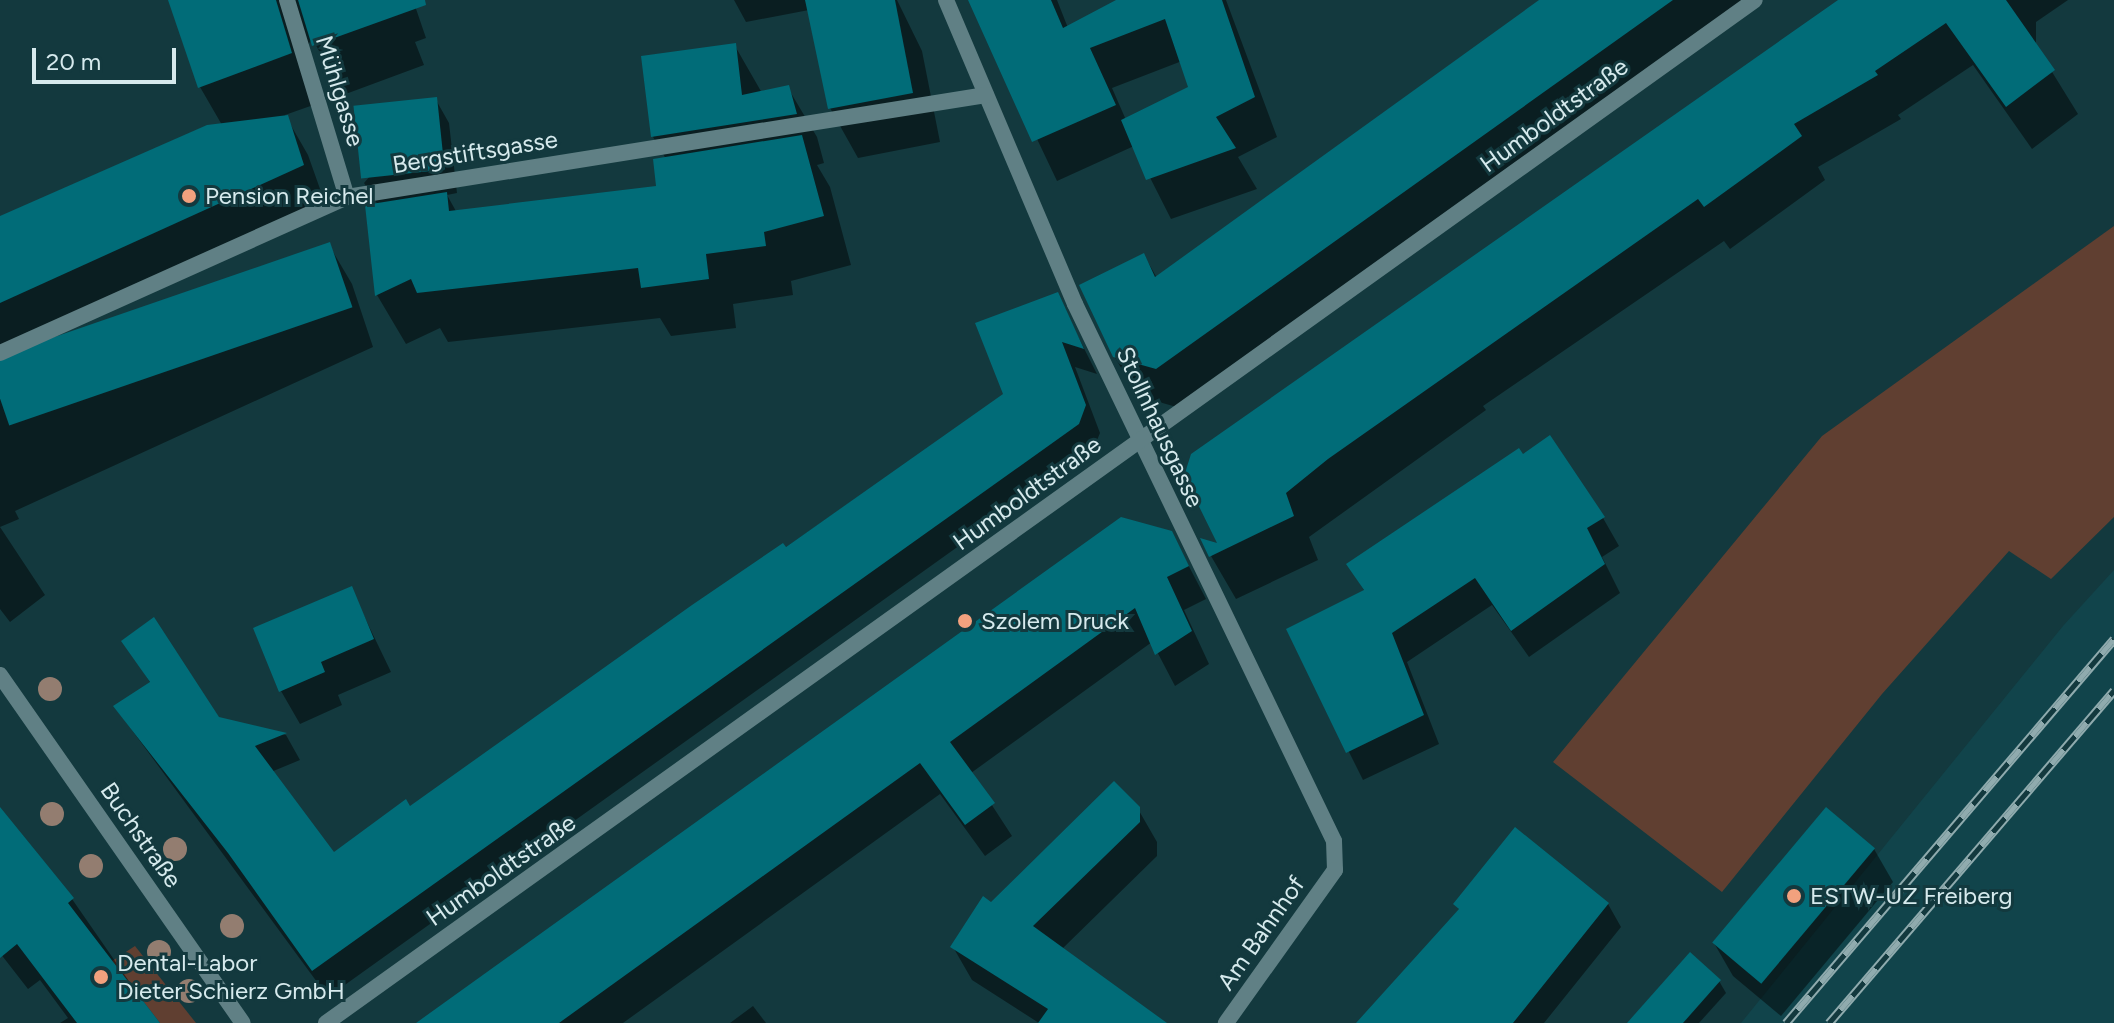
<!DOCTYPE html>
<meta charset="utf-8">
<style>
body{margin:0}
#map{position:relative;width:2114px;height:1023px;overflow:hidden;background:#13393e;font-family:Figtree,sans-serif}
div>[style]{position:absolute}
.built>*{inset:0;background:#11444b}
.green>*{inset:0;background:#603f31}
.shadow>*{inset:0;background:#0007}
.building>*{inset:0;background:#016c78;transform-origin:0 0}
.street>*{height:16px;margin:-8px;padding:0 8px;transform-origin:8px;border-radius:8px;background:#608085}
.rail>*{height:9px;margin-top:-4.5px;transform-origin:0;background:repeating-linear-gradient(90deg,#13393e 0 18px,#90abae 0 36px);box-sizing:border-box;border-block:2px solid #90abae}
.trees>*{width:24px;height:24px;margin:-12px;border-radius:50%;background:#937d70}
.dots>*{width:22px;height:22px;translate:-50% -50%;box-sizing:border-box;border:4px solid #13393e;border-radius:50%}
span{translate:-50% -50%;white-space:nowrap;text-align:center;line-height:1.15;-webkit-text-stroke:6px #13393e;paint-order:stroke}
.street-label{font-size:24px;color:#d6eaed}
.poi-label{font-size:24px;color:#d6eaed}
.left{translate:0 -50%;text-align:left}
.scale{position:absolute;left:32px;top:48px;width:144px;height:36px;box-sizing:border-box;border:4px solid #d6eaed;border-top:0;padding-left:10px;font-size:24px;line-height:28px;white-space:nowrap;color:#d6eaed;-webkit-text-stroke:6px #13393e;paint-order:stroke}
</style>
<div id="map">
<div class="built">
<div style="clip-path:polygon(2114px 570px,2114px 1023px,1741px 1023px,2063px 626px)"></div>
</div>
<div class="green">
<div style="clip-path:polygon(2114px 226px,2114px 517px,2051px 579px,2009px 551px,1882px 694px,1722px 892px,1553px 762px,1822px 436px)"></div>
<div style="clip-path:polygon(135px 946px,196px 1023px,160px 1023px,112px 961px)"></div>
</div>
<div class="shadow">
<div style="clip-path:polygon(170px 0,413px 0,426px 38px,415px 42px,424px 65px,343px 95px,312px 38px,304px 53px,319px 103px,285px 115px,308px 155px,325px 203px,0 350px,0 217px,222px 125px,200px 87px)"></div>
<div style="clip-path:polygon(734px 0,897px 0,922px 51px,940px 142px,858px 158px,830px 108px,809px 10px,746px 22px)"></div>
<div style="clip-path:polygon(evenodd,971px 0,1057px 0,1068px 28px,1124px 0,1226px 0,1277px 137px,1238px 157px,1257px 189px,1171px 219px,1134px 146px,1057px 181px,971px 0,1182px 61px,1191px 88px,1126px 120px,1112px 88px,1182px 61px)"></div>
<div style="clip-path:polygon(1544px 0,1753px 0,1180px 408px,1138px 396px,1114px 356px,1144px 255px,1157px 278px)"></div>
<div style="clip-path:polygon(1844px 0,2068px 0,2036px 22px,2036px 46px,2078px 114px,2032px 149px,1973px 65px,1898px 115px,1901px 119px,1818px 167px,1825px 180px,1730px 249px,1724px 241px,1483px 406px,1486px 410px,1309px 537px,1318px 560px,1236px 599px,1211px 556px,1221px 546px)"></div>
<div style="clip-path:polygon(735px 46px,762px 93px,788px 88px,817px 137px,824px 163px,817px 165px,830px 187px,851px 265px,791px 281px,793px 295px,733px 304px,736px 328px,671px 336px,660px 318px,448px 342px,440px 328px,406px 344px,377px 295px,367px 207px,378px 205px,364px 183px,436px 100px,449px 123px,457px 193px,447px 195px,457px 213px,658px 188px,666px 159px,653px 137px)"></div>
<div style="clip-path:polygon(329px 245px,352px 284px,373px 347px,15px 511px,19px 519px,0 527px,45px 595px,10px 622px,0 609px,0 395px)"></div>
<div style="clip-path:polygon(1057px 295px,1097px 374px,1075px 367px,1100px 433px,1093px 450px,328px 997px,115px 707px,151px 684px,124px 641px,218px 719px,286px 735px,300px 760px,271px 772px,334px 854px,410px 808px,1005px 395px)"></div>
<div style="clip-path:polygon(1603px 518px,1619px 546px,1602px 557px,1620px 593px,1529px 657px,1492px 605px,1407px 662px,1439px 744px,1363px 780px,1288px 630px,1365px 592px,1348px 564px)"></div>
<div style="clip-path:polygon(1171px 532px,1206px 599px,1184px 610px,1209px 664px,1175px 686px,1152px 642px,971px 773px,1012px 836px,985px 856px,940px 794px,623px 1023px,420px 1023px)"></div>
<div style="clip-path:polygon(351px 589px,391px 672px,338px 695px,342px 705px,300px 724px,281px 691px)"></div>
<div style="clip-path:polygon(1138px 809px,1157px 842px,1157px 856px,1062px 949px,1160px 1023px,1039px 1023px,972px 980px,953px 947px,992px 904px)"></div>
<div style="clip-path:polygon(0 810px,72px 899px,158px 1023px,60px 1023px,68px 1018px,40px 980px,28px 989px,0 953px)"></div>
<div style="clip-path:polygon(1874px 849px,1893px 882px,1781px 1016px,1733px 976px,1714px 943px)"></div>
<div style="clip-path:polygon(1456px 904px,1608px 904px,1621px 927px,1544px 1023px,1364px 1023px,1460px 911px)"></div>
<div style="clip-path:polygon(1719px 981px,1726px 993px,1699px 1023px,1629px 1023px)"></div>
<div style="clip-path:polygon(753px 1006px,766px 1023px,730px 1023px)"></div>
</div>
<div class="building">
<div style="clip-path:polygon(168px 0,276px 0,292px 53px,198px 88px)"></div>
<div style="clip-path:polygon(298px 0,425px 0,426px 5px,312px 46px)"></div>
<div style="clip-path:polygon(805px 0,895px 0,913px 93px,828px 109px)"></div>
<div style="clip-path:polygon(968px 0,1051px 0,1063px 28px,1116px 0,1222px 0,1255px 97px,1216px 117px,1236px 148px,1146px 180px,1121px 120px,1188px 87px,1165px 19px,1090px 48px,1116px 105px,1032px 142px)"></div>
<div style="clip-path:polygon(1539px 0,1673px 0,1156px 369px,1113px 357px,1079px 285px,1144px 253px,1155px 277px)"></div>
<div style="clip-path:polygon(1838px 0,2006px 0,2055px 70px,2006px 107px,1946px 23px,1875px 71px,1878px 75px,1794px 124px,1802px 136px,1704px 207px,1698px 199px,1328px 459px,1286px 493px,1294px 516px,1209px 557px,1200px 538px,1217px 543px,1184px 476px,1191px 454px)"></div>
<div style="clip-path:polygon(736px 43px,742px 95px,789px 85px,797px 114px,651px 137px,641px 56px)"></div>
<div style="left:437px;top:97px;width:73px;height:84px;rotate:84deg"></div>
<div style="clip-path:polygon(288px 115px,304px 165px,0 303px,0 216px,207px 125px)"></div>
<div style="clip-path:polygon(802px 135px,824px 216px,764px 232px,766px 246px,706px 254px,709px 279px,641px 288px,638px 268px,417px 293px,411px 279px,375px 296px,365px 205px,447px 192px,449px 211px,656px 186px,653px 159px)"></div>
<div style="left:330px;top:242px;width:69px;height:363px;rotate:71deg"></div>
<div style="clip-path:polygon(1058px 292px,1084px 349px,1062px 342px,1086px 405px,1079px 424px,312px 971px,228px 853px,113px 706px,150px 682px,121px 641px,154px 617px,219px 717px,287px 733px,255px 746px,334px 852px,406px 799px,410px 806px,692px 605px,783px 543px,786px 547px,1003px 394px,975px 323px)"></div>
<div style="clip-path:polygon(1550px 435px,1605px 517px,1587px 528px,1605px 564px,1511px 631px,1475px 578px,1392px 633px,1424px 715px,1346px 753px,1286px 629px,1364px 590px,1346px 564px,1519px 448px,1523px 454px)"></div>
<div style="clip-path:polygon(1121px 517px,1172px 531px,1189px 566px,1167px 577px,1192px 631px,1155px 655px,1135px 608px,950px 742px,995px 803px,965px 825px,920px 763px,559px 1023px,416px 1023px)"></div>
<div style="clip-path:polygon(352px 586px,374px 639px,321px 662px,325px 672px,279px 692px,253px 628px)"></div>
<div style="clip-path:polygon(1114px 781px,1140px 807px,1140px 822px,1033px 926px,1167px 1023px,1038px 1023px,1048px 1009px,950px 947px,983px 896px,991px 902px)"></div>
<div style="clip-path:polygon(0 807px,74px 898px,68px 903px,160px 1023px,77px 1023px,17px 944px,0 958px)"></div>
<div style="left:1826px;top:807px;width:64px;height:177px;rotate:40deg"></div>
<div style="clip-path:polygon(1515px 827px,1609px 903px,1513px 1023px,1356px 1023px,1459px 909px,1453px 904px)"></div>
<div style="clip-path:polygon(1690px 952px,1721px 980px,1683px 1023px,1627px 1023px)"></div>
</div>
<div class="street">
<div style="left:287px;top:0;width:206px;rotate:73.1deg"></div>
<div style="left:946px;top:0;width:330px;rotate:67deg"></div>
<div style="left:1075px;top:304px;width:596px;rotate:64.25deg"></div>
<div style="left:1334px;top:841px;width:29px;rotate:88deg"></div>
<div style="left:1335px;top:870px;width:188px;rotate:125.5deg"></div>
<div style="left:0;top:353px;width:380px;rotate:-24.2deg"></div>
<div style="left:347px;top:197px;width:647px;rotate:-9.07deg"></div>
<div style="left:0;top:675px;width:424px;rotate:55.1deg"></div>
<div style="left:326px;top:1023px;width:1757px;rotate:-35.6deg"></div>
</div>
<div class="rail">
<div style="left:1786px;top:1023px;width:505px;rotate:-49.5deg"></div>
<div style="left:1829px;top:1023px;width:438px;rotate:-49.4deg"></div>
</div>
<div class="trees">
<div style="left:50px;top:689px"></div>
<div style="left:52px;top:814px"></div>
<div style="left:175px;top:849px"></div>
<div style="left:91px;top:866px"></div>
<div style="left:232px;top:926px"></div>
<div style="left:159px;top:952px"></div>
<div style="left:189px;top:991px"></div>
</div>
<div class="dots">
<div style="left:189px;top:196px;background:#f2a17e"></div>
<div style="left:965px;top:621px;background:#f2a17e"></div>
<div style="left:1794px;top:896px;background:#f2a17e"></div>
<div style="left:101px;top:977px;background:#f2a17e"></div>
</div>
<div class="street-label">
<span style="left:340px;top:91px;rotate:73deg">Mühlgasse</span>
<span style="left:1554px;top:115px;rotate:-36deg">Humboldtstraße</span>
<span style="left:475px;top:152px;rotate:-9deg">Bergstiftsgasse</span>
<span style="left:1160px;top:427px;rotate:65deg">Stollnhausgasse</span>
<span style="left:1027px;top:493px;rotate:-36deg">Humboldtstraße</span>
<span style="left:141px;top:835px;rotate:55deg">Buchstraße</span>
<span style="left:501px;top:870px;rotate:-35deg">Humboldtstraße</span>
<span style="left:1261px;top:933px;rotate:-55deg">Am Bahnhof</span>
</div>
<div class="poi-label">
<span class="left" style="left:205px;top:196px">Pension Reichel</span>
<span class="left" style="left:981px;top:621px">Szolem Druck</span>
<span class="left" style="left:1810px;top:896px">ESTW-UZ Freiberg</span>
<span class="left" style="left:117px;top:977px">Dental-Labor<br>Dieter Schierz GmbH</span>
</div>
<div class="scale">20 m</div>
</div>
